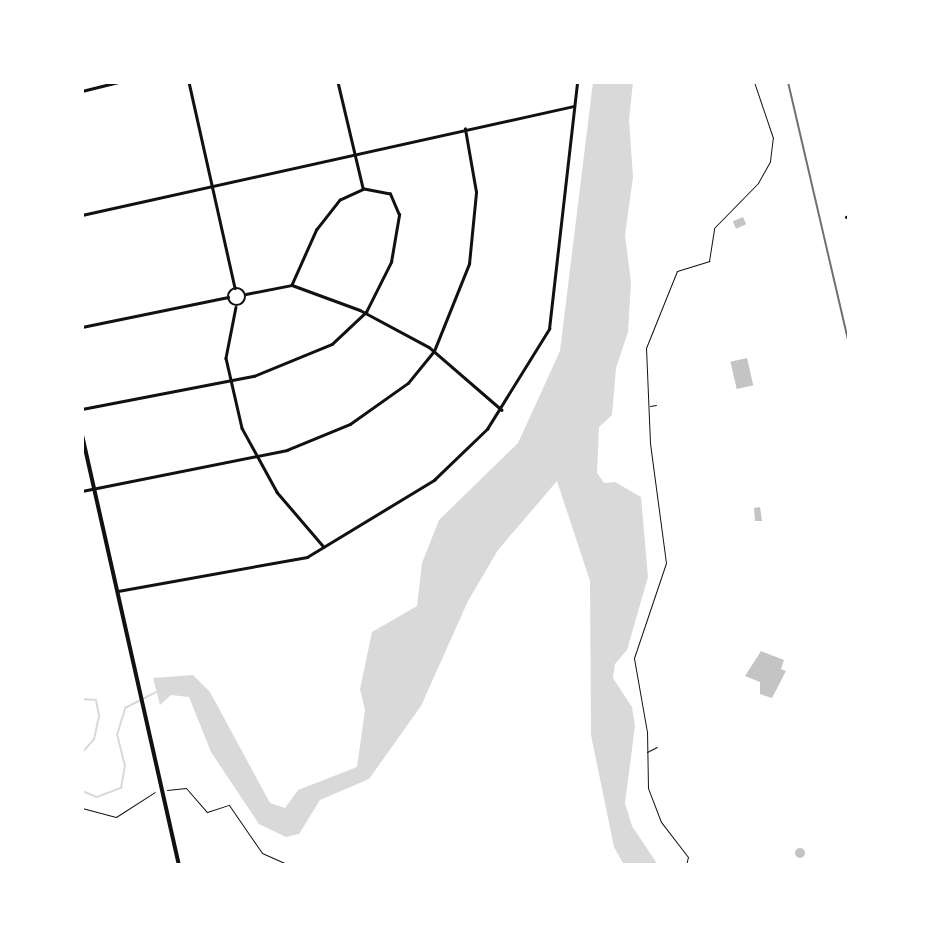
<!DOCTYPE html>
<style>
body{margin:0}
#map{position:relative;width:931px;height:947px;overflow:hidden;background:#fff;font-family:"Fira Sans",sans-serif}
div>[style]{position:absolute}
.water>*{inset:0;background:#d9d9d9}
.stream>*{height:2px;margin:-1px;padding:0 1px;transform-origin:1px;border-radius:1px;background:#d9d9d9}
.building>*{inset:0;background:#c4c4c4;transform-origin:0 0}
.round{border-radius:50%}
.path>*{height:1px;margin:-0.5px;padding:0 0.5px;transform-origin:0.5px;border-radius:0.5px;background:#111}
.minor>*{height:2.5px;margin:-1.25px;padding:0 1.25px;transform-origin:1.25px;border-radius:1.25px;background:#111}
.minor>.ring{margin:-1.25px;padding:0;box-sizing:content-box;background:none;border:2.5px solid #111;border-radius:50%}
.tertiary>*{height:3.5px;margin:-1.75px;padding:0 1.75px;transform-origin:1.75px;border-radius:1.75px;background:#111}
.rail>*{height:2px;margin:-1px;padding:0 1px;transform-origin:1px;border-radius:1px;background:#707070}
span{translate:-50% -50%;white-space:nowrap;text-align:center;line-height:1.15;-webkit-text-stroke:5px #fff;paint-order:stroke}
.frame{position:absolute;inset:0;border:84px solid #fff;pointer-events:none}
</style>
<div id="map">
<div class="water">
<div style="clip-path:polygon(593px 82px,633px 82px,629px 120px,633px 177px,625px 235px,631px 282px,628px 332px,616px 368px,612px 415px,599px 427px,597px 473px,604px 483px,615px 482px,641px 497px,648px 577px,627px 650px,615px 664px,613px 678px,632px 707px,635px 726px,625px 803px,632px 826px,658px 865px,624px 865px,614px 847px,591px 735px,590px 581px,557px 481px,498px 550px,468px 601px,421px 706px,369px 779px,320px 800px,299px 834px,286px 837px,259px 824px,211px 752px,189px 697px,171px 695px,160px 705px,153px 678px,193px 675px,210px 692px,270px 803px,285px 808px,298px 790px,357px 767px,365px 710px,360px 689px,372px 632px,417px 606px,422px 563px,439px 520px,518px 443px,560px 351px)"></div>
</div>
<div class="stream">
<div style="left:82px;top:699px;width:14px;rotate:4deg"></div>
<div style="left:96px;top:700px;width:16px;rotate:79deg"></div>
<div style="left:99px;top:716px;width:24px;rotate:102deg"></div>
<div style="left:94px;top:739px;width:18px;rotate:131deg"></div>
<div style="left:82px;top:791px;width:16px;rotate:22deg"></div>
<div style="left:97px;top:797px;width:26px;rotate:-21deg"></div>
<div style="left:121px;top:788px;width:22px;rotate:-80deg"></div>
<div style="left:125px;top:766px;width:32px;rotate:-104deg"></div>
<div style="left:117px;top:735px;width:28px;rotate:-73deg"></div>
<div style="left:125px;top:708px;width:37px;rotate:-27deg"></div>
</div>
<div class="building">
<div style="left:743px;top:217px;width:8px;height:11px;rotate:67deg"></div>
<div style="left:747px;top:358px;width:28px;height:17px;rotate:77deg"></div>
<div style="clip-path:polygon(760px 507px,762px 521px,755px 521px,754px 508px)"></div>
<div style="clip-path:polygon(761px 651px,784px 660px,781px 669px,786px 671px,772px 698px,760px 694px,760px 682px,745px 676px)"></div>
<div class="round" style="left:795px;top:848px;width:10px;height:10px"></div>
</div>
<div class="path">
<div style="left:650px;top:406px;width:6px;rotate:-9deg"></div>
<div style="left:647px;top:752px;width:11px;rotate:-27deg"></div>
<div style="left:167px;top:790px;width:19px;rotate:-6deg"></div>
<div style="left:186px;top:788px;width:32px;rotate:49deg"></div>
<div style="left:207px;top:812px;width:23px;rotate:-18deg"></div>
<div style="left:229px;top:805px;width:58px;rotate:55.5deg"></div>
<div style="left:262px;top:853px;width:30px;rotate:24deg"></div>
<div style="left:82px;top:808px;width:35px;rotate:15deg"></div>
<div style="left:116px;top:817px;width:46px;rotate:-32.7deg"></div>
<div style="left:686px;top:865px;width:8px;rotate:-76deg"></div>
<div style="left:688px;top:857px;width:44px;rotate:-127.6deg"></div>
<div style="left:661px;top:822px;width:36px;rotate:-111deg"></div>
<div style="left:648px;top:788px;width:56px;rotate:-91deg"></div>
<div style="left:647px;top:732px;width:75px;rotate:-100deg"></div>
<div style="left:634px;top:658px;width:100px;rotate:-71.4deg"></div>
<div style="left:666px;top:563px;width:121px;rotate:-97.6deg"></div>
<div style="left:650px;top:443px;width:95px;rotate:-92.4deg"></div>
<div style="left:646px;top:348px;width:83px;rotate:-68.1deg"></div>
<div style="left:677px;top:271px;width:34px;rotate:-17deg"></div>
<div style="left:709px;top:261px;width:33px;rotate:-81deg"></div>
<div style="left:714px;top:228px;width:63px;rotate:-45.6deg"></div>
<div style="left:758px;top:183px;width:25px;rotate:-61deg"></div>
<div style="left:770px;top:161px;width:23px;rotate:-83deg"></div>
<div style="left:773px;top:138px;width:59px;rotate:-108.7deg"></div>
</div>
<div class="minor">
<div style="left:189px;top:82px;width:211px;rotate:77.4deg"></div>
<div style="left:338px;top:82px;width:109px;rotate:76.7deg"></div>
<div style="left:82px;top:91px;width:38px;rotate:-14deg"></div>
<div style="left:82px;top:215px;width:504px;rotate:-12.49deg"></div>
<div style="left:846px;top:217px;width:3px;rotate:-18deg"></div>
<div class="ring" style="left:228px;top:288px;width:15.5px;height:15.5px"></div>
<div style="left:246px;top:294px;width:47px;rotate:-11.1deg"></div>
<div style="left:292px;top:285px;width:72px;rotate:20.2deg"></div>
<div style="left:360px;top:310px;width:78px;rotate:28.2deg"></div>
<div style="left:429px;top:347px;width:96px;rotate:40.8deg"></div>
<div style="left:236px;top:307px;width:52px;rotate:101.1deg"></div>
<div style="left:226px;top:358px;width:72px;rotate:77.1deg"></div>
<div style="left:242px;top:428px;width:73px;rotate:61.3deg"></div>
<div style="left:277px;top:492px;width:72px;rotate:49.5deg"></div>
<div style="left:82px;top:327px;width:149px;rotate:-11.6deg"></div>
<div style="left:82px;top:409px;width:175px;rotate:-10.9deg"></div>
<div style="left:254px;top:376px;width:84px;rotate:-22.3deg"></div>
<div style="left:332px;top:344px;width:47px;rotate:-43.3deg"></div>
<div style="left:366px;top:312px;width:56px;rotate:-63.4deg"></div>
<div style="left:391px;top:262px;width:48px;rotate:-80.3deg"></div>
<div style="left:399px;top:215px;width:23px;rotate:-113deg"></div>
<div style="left:390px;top:194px;width:26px;rotate:-169deg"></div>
<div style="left:364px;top:189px;width:26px;rotate:155deg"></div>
<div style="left:340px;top:200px;width:37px;rotate:128deg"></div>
<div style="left:317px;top:229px;width:61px;rotate:114.1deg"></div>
<div style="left:82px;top:491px;width:209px;rotate:-11.3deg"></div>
<div style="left:287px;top:450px;width:68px;rotate:-22.4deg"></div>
<div style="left:350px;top:424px;width:71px;rotate:-35.3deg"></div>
<div style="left:408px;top:383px;width:41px;rotate:-50.9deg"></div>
<div style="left:434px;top:351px;width:94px;rotate:-68.1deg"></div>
<div style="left:469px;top:264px;width:72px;rotate:-84.4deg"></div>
<div style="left:476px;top:192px;width:64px;rotate:-99.9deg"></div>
<div style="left:118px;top:591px;width:192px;rotate:-10.2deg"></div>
<div style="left:307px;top:557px;width:149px;rotate:-31.2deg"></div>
<div style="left:434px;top:480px;width:74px;rotate:-43.9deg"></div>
<div style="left:487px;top:429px;width:118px;rotate:-58.2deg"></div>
<div style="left:549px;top:329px;width:249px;rotate:-83.5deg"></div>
</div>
<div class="tertiary">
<div style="left:82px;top:433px;width:443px;rotate:77.3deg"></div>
</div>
<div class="rail">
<div style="left:788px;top:82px;width:270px;rotate:76.9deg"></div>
</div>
<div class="frame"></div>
</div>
